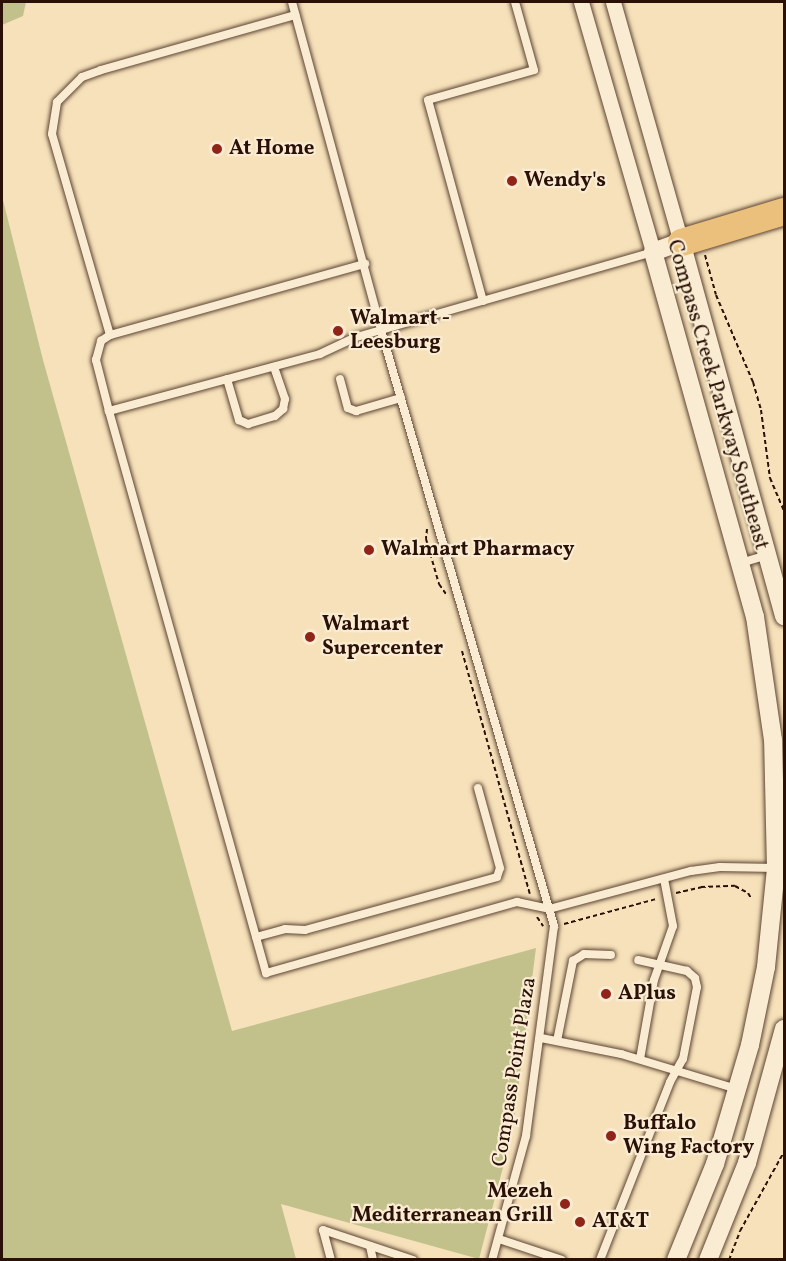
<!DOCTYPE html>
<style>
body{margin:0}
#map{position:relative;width:786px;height:1261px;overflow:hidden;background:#f6e1ba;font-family:Vollkorn,serif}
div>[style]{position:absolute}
.green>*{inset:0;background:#c3c18b}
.path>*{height:2px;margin-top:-1px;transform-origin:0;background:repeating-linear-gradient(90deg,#2a1006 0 4.5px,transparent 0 7.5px)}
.roads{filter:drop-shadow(0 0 2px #5d4433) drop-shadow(0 0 2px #5d4433)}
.service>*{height:8px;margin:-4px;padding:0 4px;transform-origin:4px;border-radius:4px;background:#f9ecd2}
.minor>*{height:15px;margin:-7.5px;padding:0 7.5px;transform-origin:7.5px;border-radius:7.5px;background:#f9ecd2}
.tertiary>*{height:18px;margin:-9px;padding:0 9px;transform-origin:9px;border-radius:9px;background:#f9ecd2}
.motorway>*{height:27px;margin:-13.5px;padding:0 13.5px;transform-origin:13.5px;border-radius:13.5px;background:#ebc07d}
.dots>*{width:16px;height:16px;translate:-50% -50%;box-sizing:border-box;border:3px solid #f9ecd2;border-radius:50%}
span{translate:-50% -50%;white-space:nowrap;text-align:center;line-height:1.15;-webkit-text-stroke:4.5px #f9ecd2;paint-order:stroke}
.poi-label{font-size:21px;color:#2a1006;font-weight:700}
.left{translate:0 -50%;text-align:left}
.right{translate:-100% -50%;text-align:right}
.street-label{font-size:21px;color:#2a1006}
.frame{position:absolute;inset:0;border:3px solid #2a1006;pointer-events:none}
</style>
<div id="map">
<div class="green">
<div style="clip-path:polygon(2px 2px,26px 2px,23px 16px,2px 25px)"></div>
<div style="clip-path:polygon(2px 196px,43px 360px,232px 1031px,536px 948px,513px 1129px,479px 1259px,281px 1204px,296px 1259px,3px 1259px)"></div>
</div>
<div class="path">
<div style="left:705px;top:255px;width:41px;rotate:74.6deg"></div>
<div style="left:716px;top:295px;width:95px;rotate:67deg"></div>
<div style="left:753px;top:382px;width:29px;rotate:74deg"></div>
<div style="left:761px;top:410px;width:69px;rotate:82.5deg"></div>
<div style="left:770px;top:478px;width:36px;rotate:67deg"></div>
<div style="left:427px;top:529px;width:10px;rotate:96deg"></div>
<div style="left:426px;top:539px;width:47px;rotate:73.9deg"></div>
<div style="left:439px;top:584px;width:12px;rotate:55deg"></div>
<div style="left:462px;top:651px;width:252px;rotate:74.4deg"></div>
<div style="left:676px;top:893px;width:26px;rotate:-13deg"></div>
<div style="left:701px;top:887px;width:34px;rotate:-2deg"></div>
<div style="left:735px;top:886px;width:15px;rotate:28deg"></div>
<div style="left:748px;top:893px;width:6px;rotate:59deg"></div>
<div style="left:537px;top:917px;width:11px;rotate:56deg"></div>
<div style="left:564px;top:924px;width:95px;rotate:-15.2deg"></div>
<div style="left:729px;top:1260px;width:31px;rotate:-69deg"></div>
<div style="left:740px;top:1231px;width:90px;rotate:-60.9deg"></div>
</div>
<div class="roads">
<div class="service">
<div style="left:292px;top:2px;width:340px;rotate:74.8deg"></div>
<div style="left:381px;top:330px;width:621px;rotate:73.81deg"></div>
<div style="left:554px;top:926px;width:212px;rotate:97.6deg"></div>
<div style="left:526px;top:1136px;width:129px;rotate:105.3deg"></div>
<div style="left:653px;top:252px;width:311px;rotate:164deg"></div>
<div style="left:354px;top:338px;width:38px;rotate:155deg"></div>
<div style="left:320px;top:354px;width:219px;rotate:164.9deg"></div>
<div style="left:109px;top:411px;width:584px;rotate:74.39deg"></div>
<div style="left:266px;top:973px;width:261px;rotate:-15.8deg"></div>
<div style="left:517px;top:902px;width:33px;rotate:12deg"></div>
<div style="left:549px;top:909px;width:147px;rotate:-15deg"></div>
<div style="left:691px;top:871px;width:29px;rotate:-8deg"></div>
<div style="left:720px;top:867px;width:57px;rotate:1deg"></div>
<div style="left:483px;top:301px;width:208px;rotate:-105.3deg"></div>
<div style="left:428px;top:100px;width:110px;rotate:-15.8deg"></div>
<div style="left:534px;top:70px;width:71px;rotate:-105.6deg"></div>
<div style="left:110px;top:335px;width:209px;rotate:-106.1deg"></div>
<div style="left:52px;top:134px;width:32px;rotate:-81deg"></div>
<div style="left:57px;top:102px;width:35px;rotate:-45deg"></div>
<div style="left:82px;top:77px;width:20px;rotate:-20deg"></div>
<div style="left:101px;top:70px;width:202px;rotate:-15.8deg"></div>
<div style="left:227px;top:379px;width:43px;rotate:73.7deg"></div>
<div style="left:239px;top:420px;width:10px;rotate:24deg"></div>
<div style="left:248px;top:424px;width:28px;rotate:-17deg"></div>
<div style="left:275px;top:416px;width:11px;rotate:-41deg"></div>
<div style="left:283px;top:409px;width:10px;rotate:-79deg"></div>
<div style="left:285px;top:399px;width:34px;rotate:-109deg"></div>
<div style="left:340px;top:379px;width:30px;rotate:75deg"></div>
<div style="left:348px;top:408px;width:9px;rotate:21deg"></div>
<div style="left:356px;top:411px;width:47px;rotate:-16.1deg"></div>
<div style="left:109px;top:411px;width:53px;rotate:-104.3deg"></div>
<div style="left:96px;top:360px;width:20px;rotate:-75deg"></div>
<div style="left:101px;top:341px;width:11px;rotate:-34deg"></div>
<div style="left:110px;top:335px;width:265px;rotate:-15.6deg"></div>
<div style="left:741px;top:563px;width:28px;rotate:-17deg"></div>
<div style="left:256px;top:937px;width:30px;rotate:-15deg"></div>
<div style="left:285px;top:929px;width:20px;rotate:3deg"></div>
<div style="left:305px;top:930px;width:199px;rotate:-15.4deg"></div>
<div style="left:497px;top:877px;width:9px;rotate:-72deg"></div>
<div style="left:500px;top:868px;width:83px;rotate:-105.4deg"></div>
<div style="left:541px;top:1038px;width:82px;rotate:11.3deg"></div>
<div style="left:621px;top:1054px;width:121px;rotate:16.8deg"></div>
<div style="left:557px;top:1041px;width:82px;rotate:-78.7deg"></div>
<div style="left:573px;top:961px;width:13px;rotate:-32deg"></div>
<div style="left:584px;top:954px;width:27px;rotate:2deg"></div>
<div style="left:640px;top:1059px;width:80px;rotate:-80deg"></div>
<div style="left:654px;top:980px;width:57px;rotate:-70.6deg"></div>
<div style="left:673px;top:926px;width:48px;rotate:-100.8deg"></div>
<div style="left:323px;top:1230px;width:95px;rotate:18.4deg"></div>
<div style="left:323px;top:1230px;width:31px;rotate:75deg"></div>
<div style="left:499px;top:1239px;width:66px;rotate:18.4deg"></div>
<div style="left:370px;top:1246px;width:14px;rotate:78deg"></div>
<div style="left:600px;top:1260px;width:191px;rotate:-68.5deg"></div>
<div style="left:670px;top:1082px;width:26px;rotate:-61deg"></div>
<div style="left:683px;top:1059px;width:73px;rotate:-79deg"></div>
<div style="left:697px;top:987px;width:9px;rotate:-103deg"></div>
<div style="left:695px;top:978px;width:11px;rotate:-139deg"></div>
<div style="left:687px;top:971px;width:50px;rotate:-167.3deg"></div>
</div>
<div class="minor">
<div style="left:581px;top:2px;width:260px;rotate:73.9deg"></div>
<div style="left:613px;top:2px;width:249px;rotate:74.2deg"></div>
</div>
<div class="tertiary">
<div style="left:676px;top:1260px;width:104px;rotate:-67.9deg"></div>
<div style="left:715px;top:1164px;width:124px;rotate:-73.6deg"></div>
<div style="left:750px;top:1045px;width:80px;rotate:-78.4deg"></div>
<div style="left:766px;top:967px;width:100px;rotate:-84.2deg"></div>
<div style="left:776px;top:868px;width:128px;rotate:-91.3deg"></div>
<div style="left:773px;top:740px;width:124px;rotate:-98.3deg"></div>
<div style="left:755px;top:617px;width:379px;rotate:-105.6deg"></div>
<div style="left:653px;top:252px;width:30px;rotate:-20deg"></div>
<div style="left:681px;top:242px;width:388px;rotate:74.6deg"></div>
<div style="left:708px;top:1260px;width:105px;rotate:-68.1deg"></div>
<div style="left:747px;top:1163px;width:139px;rotate:-74.6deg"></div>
</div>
<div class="motorway">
<div style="left:681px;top:242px;width:108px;rotate:-16.8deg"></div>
</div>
</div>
<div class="dots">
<div style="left:217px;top:149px;background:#8f2418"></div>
<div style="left:512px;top:181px;background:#8f2418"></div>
<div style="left:338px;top:331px;background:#8f2418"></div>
<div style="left:369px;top:550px;background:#8f2418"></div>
<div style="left:310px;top:637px;background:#8f2418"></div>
<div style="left:606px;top:994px;background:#8f2418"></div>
<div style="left:611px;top:1136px;background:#8f2418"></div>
<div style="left:565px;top:1204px;background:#8f2418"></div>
<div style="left:580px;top:1222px;background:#8f2418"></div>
</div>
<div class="poi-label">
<span class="left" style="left:229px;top:149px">At Home</span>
<span class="left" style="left:524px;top:181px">Wendy's</span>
<span class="left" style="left:350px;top:331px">Walmart -<br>Leesburg</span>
<span class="left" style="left:381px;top:550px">Walmart Pharmacy</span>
<span class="left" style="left:322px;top:637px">Walmart<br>Supercenter</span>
<span class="left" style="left:618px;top:994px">APlus</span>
<span class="left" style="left:623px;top:1136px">Buffalo<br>Wing Factory</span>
<span class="right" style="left:553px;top:1204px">Mezeh<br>Mediterranean Grill</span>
<span class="left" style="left:592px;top:1222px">AT&amp;T</span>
</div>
<div class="street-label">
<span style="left:717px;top:395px;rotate:74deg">Compass Creek Parkway Southeast</span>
<span style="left:515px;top:1072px;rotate:-81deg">Compass Point Plaza</span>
</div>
<div class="frame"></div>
</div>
